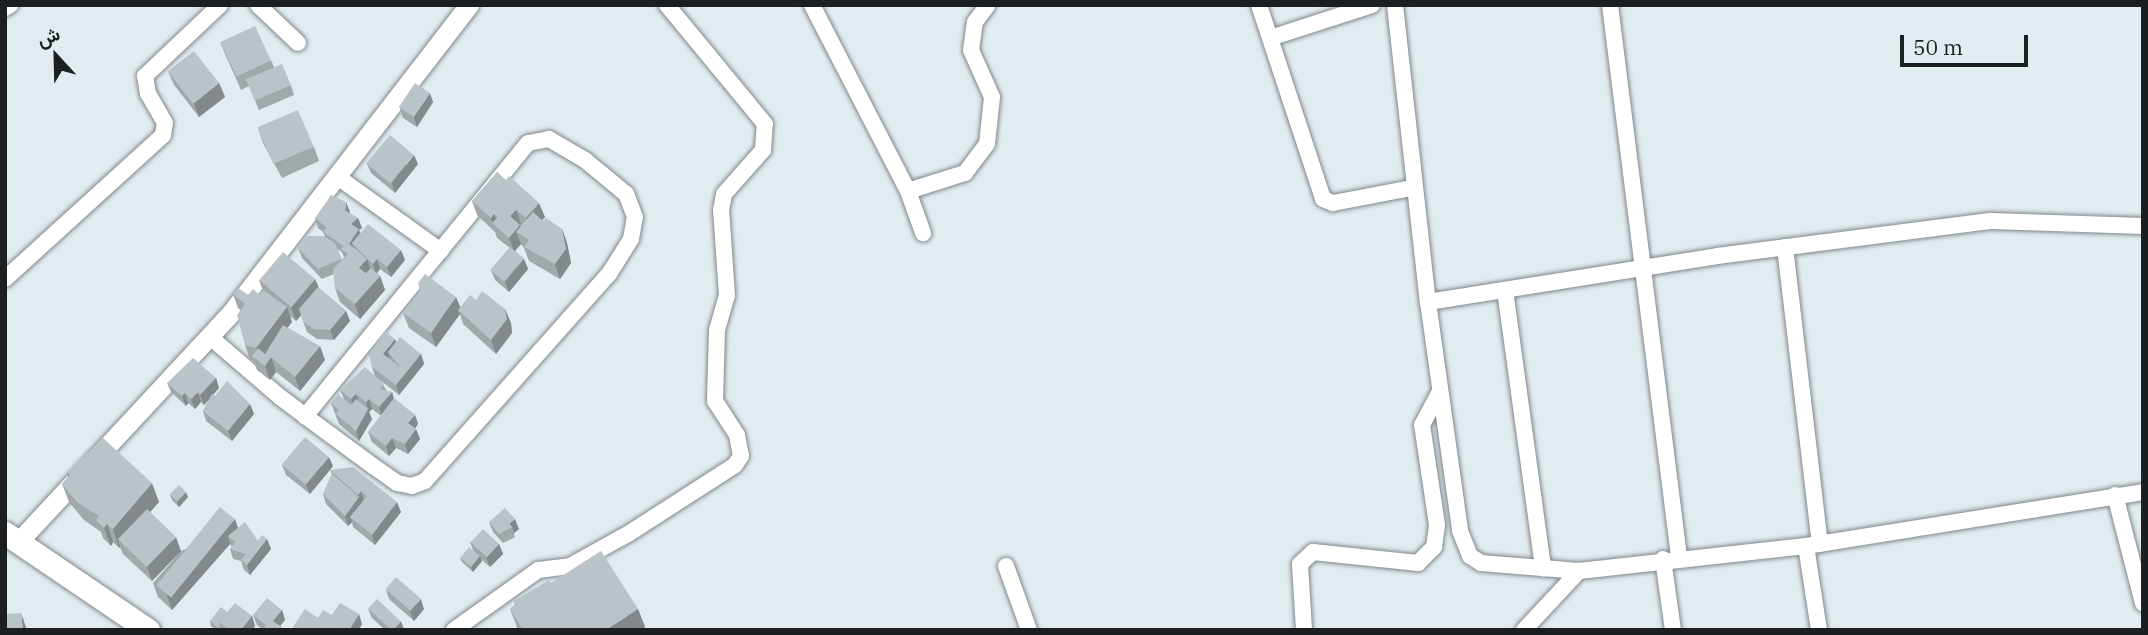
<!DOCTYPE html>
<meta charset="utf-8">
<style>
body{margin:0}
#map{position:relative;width:2148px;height:635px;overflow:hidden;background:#e2ecf0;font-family:"IBM Plex Serif",Vazirmatn,serif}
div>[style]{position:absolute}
.roads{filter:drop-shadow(0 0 2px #7f878b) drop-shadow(0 0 2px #7f878b)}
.minor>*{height:16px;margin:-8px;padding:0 8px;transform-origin:8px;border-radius:8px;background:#fff}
.tertiary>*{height:19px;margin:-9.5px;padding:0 9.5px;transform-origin:9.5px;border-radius:9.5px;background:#fff}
.secondary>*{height:23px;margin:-11.5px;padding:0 11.5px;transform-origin:11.5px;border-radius:11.5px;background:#fff}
.wall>*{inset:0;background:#a0a8ab}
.shaded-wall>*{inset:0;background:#82888b}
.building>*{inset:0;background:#bac3c7;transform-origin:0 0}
span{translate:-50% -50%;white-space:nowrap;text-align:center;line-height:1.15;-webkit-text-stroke:6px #e2ecf0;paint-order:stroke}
.frame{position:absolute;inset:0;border:7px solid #1c1f21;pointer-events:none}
.north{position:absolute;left:21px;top:21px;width:70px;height:70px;-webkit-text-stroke:5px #e2ecf0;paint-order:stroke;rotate:338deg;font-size:19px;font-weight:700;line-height:28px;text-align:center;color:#1c1f21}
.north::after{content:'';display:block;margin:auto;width:24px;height:32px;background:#1c1f21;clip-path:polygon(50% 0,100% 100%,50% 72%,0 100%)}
.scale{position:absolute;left:1900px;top:35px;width:128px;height:32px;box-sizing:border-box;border:4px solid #1c1f21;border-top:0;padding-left:9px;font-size:21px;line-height:24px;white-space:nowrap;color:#1c1f21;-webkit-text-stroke:5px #e2ecf0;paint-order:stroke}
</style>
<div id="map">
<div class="roads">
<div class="minor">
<div style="left:258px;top:5px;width:55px;rotate:43.5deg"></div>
<div style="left:812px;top:5px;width:209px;rotate:62.7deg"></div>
<div style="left:908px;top:191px;width:45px;rotate:70.3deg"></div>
<div style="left:1259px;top:5px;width:204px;rotate:71.7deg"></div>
<div style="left:1323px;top:199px;width:11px;rotate:22deg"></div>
<div style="left:1333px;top:203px;width:80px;rotate:-10.8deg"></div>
<div style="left:1395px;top:5px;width:299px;rotate:83.7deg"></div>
<div style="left:1428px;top:302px;width:231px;rotate:82deg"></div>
<div style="left:1460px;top:531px;width:27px;rotate:68deg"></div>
<div style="left:1470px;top:556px;width:13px;rotate:32deg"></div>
<div style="left:1481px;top:563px;width:98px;rotate:4.7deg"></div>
<div style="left:1579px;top:571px;width:228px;rotate:-6.3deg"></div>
<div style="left:1806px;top:546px;width:341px;rotate:-9.1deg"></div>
<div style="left:1610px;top:5px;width:556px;rotate:82.87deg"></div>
<div style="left:5px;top:8px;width:6px;rotate:-31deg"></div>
<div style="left:1270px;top:38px;width:107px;rotate:-17.9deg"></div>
<div style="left:339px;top:178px;width:125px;rotate:35.6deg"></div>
<div style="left:908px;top:191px;width:60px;rotate:-17.5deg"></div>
<div style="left:965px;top:173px;width:36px;rotate:-53deg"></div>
<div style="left:987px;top:144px;width:47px;rotate:-83.9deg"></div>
<div style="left:992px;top:97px;width:51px;rotate:-114.1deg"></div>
<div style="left:971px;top:50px;width:28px;rotate:-82deg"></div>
<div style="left:975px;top:22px;width:21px;rotate:-53deg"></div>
<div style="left:1785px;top:247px;width:299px;rotate:83.3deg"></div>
<div style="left:5px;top:279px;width:214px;rotate:-42.3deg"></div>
<div style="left:163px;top:135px;width:12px;rotate:-81deg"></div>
<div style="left:165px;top:123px;width:34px;rotate:-120deg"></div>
<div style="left:148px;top:94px;width:18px;rotate:-99deg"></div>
<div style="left:145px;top:76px;width:103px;rotate:-43.4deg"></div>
<div style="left:1505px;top:290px;width:281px;rotate:82.2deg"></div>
<div style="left:1428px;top:302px;width:293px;rotate:-9deg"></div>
<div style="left:1717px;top:256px;width:277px;rotate:-7.3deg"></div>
<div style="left:1992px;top:221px;width:151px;rotate:1.9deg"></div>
<div style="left:209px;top:336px;width:94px;rotate:40.7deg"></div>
<div style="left:280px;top:397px;width:31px;rotate:37deg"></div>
<div style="left:305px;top:416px;width:84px;rotate:36.3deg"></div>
<div style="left:373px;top:466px;width:29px;rotate:35deg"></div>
<div style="left:397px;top:483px;width:15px;rotate:11deg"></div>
<div style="left:412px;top:486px;width:14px;rotate:-21deg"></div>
<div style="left:425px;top:481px;width:277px;rotate:-48.4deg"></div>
<div style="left:609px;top:274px;width:41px;rotate:-57.8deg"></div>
<div style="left:631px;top:239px;width:22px;rotate:-80deg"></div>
<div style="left:635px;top:217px;width:25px;rotate:-111deg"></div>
<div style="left:626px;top:194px;width:53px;rotate:-140.3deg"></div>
<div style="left:585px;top:160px;width:42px;rotate:-149.7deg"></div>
<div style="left:549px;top:139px;width:21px;rotate:169deg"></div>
<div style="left:528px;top:143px;width:353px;rotate:129.2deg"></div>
<div style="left:2115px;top:495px;width:112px;rotate:75.5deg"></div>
<div style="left:1806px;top:546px;width:85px;rotate:81.2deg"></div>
<div style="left:1663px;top:559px;width:72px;rotate:82deg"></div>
<div style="left:1006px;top:566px;width:68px;rotate:70.2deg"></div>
<div style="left:454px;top:630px;width:103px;rotate:-35.5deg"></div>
<div style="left:538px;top:570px;width:32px;rotate:-7deg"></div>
<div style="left:570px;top:566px;width:66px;rotate:-28.9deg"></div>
<div style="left:628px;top:534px;width:127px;rotate:-32.8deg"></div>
<div style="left:735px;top:465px;width:11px;rotate:-56deg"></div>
<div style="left:741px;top:456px;width:21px;rotate:-101deg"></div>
<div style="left:737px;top:435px;width:40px;rotate:-122.9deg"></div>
<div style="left:715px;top:401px;width:71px;rotate:-88.4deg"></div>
<div style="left:717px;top:330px;width:36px;rotate:-74deg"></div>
<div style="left:727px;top:295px;width:85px;rotate:-94deg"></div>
<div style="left:721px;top:210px;width:16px;rotate:-79deg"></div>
<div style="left:724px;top:194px;width:59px;rotate:-48.4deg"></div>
<div style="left:763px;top:150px;width:26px;rotate:-86deg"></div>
<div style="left:765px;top:124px;width:154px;rotate:-129.5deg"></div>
<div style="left:1304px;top:630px;width:66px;rotate:-93.5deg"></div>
<div style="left:1300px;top:564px;width:18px;rotate:-43deg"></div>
<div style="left:1313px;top:552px;width:106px;rotate:6deg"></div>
<div style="left:1418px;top:563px;width:23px;rotate:-45deg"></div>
<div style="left:1434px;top:547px;width:22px;rotate:-82deg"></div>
<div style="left:1437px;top:525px;width:101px;rotate:-98.5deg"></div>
<div style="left:1422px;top:425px;width:38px;rotate:-62deg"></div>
<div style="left:1524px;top:630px;width:81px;rotate:-47deg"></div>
</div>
<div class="tertiary">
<div style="left:18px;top:542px;width:311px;rotate:-47.1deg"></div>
<div style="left:230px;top:314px;width:391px;rotate:-52.3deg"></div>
</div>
<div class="secondary">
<div style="left:5px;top:533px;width:173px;rotate:34.1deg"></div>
</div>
</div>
<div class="wall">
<div style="clip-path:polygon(220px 42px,271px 60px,274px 67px,291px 85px,294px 95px,259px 110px,249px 86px,241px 90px,226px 56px)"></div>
<div style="clip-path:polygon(168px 71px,219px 83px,225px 97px,199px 117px,174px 85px)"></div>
<div style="clip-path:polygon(433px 102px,417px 127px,403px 118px,400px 108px)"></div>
<div style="clip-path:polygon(258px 128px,314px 147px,319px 161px,282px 178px,263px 143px)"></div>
<div style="clip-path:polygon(367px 164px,418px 164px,395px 193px,371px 173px)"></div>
<div style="clip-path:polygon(497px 172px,545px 217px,542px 220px,562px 229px,567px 243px,571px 263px,560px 279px,529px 261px,524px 248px,521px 244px,515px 251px,524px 259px,528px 269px,509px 292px,495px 280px,491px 270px,510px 248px,497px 238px,495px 232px,477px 215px,472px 201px)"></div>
<div style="clip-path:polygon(evenodd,350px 212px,349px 213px,358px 218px,362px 228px,359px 230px,360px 233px,405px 260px,391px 277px,380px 269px,377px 273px,380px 276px,385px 290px,360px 319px,340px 302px,335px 288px,334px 274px,322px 279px,302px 258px,298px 248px,325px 237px,323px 232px,318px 228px,315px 218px,350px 212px,337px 249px,342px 252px,344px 257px,342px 260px,337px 249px)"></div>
<div style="clip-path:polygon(315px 279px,319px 288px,346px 311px,350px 321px,334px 340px,317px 339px,307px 332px,301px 315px,296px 321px,290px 316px,292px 322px,287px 328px,325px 360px,300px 391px,276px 372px,270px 380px,257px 370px,253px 360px,250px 360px,245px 345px,240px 310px,238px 308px,233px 294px,260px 295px,263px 291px,259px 280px)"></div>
<div style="clip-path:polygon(418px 283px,460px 307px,476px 300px,505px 309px,511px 323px,512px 333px,496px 354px,463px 324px,460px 314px,436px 347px,409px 328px,403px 313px,420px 289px)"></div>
<div style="clip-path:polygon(395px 339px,396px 342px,421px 354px,424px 364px,399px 395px,380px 380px,387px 391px,392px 392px,394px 399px,415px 415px,418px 424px,415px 428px,420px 439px,408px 454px,396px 448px,389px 456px,372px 442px,368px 432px,381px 416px,372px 409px,369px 412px,372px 419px,359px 441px,339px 424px,331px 403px,344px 399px,340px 390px,375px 376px,372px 367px)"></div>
<div style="clip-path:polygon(216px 378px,219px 388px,213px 395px,215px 396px,250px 404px,254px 414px,232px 441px,206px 421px,203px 411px,209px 399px,204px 405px,201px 402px,195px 409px,188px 403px,186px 406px,171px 392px,167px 383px)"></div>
<div style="clip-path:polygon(282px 465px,333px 466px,330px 470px,401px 512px,375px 545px,353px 527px,352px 522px,348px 526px,326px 504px,323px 494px,332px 474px,330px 470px,310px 494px,286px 475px)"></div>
<div style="clip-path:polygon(67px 472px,159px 502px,150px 512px,181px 551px,238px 528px,258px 541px,267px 539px,271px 549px,250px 575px,244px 570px,241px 561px,233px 559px,230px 549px,232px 547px,230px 544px,172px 610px,158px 597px,153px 583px,180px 552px,152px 581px,123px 554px,120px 547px,119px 548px,113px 542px,111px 546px,103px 538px,101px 532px,84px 520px,69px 502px,62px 484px,68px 477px)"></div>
<div style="clip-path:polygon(170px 495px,188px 497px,179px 507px,172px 500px)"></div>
<div style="clip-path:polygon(489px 522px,519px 529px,514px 533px,515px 537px,503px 543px,493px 532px)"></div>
<div style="clip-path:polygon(470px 542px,499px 544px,503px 554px,490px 567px,481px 559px,482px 561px,473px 572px,462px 562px,460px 558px,473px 550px)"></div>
<div style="clip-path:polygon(551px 583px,638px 609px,645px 627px,641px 630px,518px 630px,510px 609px,515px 605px,514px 601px)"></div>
<div style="clip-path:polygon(386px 590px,424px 609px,414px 621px,389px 599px)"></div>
<div style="clip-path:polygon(368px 609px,404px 630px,385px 630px,372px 618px)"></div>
<div style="clip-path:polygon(282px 610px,285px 620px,263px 630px,257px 625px,253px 615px)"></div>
<div style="clip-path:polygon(227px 612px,252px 616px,255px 626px,252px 630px,216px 630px,211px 626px,210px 621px)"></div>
</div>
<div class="shaded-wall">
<div style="clip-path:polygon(219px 83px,225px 97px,199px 117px,194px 103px)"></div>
<div style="clip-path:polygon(430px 93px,433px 102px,417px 127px,414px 117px)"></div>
<div style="clip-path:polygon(414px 155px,418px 164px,395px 193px,392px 183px)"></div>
<div style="clip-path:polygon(346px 202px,350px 212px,348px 220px,345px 210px)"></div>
<div style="clip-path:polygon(539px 203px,545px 217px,531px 232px,526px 218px)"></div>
<div style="clip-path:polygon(516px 210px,521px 224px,520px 225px,524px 237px,516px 232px,521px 244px,514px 252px,509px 238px,510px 216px)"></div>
<div style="clip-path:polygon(494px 214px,500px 228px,493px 224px,491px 218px)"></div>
<div style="clip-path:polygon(358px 218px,362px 228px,359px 230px,362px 239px,352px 243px,355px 251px,347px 248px,351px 224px)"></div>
<div style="clip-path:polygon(562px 229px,567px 243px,571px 263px,560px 279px,555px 264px)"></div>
<div style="clip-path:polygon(401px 250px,405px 260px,391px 277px,387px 267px)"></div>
<div style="clip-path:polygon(367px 259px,372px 273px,365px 282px,359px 268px)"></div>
<div style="clip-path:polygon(377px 259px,380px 269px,376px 274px,373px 264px)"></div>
<div style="clip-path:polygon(524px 259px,528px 269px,509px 292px,505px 282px)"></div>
<div style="clip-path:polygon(380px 276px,385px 290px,360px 319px,355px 304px)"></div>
<div style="clip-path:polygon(315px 279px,321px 293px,296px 321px,291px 307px)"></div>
<div style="clip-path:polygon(456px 297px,462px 311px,458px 310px,460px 314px,436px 347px,431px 333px)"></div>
<div style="clip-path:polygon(287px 307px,292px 322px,261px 362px,256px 348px)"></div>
<div style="clip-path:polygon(505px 309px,511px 323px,512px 333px,496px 354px,491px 340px)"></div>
<div style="clip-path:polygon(346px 311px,350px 321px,334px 340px,330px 330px)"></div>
<div style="clip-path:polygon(395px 339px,398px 348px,388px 352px,390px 359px,383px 354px)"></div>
<div style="clip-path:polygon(320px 346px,325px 360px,300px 391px,295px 377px)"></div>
<div style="clip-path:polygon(421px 354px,424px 364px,399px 395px,396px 385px)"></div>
<div style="clip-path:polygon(271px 357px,276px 372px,270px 380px,265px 366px)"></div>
<div style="clip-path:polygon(216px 378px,219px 388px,204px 405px,200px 395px)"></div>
<div style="clip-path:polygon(198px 392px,201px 402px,195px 409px,191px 399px)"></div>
<div style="clip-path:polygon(392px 392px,395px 402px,382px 417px,379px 407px)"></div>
<div style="clip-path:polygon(185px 393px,188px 403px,186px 406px,182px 396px)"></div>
<div style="clip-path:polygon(356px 394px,359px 403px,354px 409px,351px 399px)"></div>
<div style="clip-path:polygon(369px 399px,372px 409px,369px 412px,372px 419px,359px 441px,356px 431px,368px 409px,366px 402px)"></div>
<div style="clip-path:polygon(250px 404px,254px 414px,232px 441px,228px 431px)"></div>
<div style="clip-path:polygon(415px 415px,418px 424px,412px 433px,408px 423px)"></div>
<div style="clip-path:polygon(416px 429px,420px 439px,408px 454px,405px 444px)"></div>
<div style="clip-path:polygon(392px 438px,396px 448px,389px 456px,386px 446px)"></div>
<div style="clip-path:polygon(329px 457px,333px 466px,310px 494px,306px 485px)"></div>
<div style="clip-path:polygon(152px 483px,159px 502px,122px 544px,118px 540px,120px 547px,119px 548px,113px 529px)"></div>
<div style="clip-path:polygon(361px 491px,364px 501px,350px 517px,352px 522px,348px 526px,345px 516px,359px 497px,358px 495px)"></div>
<div style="clip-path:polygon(186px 492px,188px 497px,179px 507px,177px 502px)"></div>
<div style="clip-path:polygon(397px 502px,401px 512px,375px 545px,372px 535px)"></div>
<div style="clip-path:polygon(235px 519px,240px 534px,228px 536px,230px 544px,172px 610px,167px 596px)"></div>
<div style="clip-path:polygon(515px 519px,519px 529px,514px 533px,512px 527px,509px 524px)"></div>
<div style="clip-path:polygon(107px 524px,113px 542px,111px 546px,104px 528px)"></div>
<div style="clip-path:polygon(176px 537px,181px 551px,152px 581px,147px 567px)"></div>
<div style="clip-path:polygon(267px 539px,271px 549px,250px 575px,247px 565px)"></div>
<div style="clip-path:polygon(499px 544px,503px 554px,490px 567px,486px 557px)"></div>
<div style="clip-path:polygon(480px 556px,482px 561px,473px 572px,471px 567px)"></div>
<div style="clip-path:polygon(421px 599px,424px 609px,414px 621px,410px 611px)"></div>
<div style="clip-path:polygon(638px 609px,645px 627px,641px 630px,606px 630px)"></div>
<div style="clip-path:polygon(282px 610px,285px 620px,277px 630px,268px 627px)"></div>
<div style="clip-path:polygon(21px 613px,27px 630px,23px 630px)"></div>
<div style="clip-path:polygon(359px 614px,362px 624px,359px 630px,349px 630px)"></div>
<div style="clip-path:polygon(252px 616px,255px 626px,252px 630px,241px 630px)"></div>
<div style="clip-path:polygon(401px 621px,404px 630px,393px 630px)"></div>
</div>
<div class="building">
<div style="left:255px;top:26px;width:38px;height:38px;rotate:65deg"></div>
<div style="left:194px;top:51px;width:41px;height:33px;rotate:52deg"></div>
<div style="left:282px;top:64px;width:23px;height:39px;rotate:67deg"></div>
<div style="left:415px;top:83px;width:18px;height:29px;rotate:34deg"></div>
<div style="left:298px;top:110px;width:40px;height:44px;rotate:67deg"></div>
<div style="left:390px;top:135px;width:31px;height:37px;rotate:40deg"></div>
<div style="clip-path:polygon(497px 172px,506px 180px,509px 176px,539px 203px,526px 218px,516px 210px,510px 216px,520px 225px,509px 238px,492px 223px,498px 217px,494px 214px,491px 218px,472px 201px)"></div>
<div style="clip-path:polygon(331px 195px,346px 202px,345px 210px,358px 218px,351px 224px,359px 229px,349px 244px,347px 242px,344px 246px,323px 232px,327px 228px,315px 218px)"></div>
<div style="clip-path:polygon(533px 212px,543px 221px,546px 218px,562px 229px,566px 249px,555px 264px,524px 247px,529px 240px,516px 232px)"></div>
<div style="clip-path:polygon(368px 224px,401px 250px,387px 267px,377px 259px,373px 264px,352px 243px)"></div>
<div style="clip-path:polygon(306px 236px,324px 236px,335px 243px,341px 259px,318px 269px,298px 248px)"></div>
<div style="clip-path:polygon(347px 242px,367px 259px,359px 268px,366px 273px,371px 268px,380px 276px,355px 304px,335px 288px,333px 269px,348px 254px,341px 249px)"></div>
<div style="left:510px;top:247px;width:18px;height:30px;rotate:41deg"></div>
<div style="left:283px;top:252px;width:42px;height:37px;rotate:40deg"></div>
<div style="clip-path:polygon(425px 274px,456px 297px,431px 333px,403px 313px,421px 289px,418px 283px)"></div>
<div style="clip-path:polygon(318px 287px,346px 311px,330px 330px,314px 329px,303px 322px,299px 309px)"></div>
<div style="clip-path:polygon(238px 288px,248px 295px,253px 289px,260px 295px,263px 290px,287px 307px,256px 348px,245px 345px,237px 315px,245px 304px,233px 294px)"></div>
<div style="clip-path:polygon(482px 291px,505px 309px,507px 319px,491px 340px,458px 310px,470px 295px,476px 300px)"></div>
<div style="clip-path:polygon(283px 325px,320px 346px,295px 377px,271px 357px,265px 366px,252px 356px,258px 348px,265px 354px)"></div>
<div style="clip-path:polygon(385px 331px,395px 339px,383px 354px,401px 368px,388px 352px,400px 337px,421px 354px,396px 385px,372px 367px,369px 355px)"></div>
<div style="clip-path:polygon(193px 358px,216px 378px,200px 395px,198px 392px,191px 399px,185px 393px,182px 396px,167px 383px)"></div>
<div style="clip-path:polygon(365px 367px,384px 384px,380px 389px,392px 392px,379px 407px,369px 399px,366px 402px,356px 394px,351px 399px,340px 390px)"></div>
<div style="clip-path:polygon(227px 381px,250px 404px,228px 431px,203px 411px,212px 394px,215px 396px)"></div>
<div style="clip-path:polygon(338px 394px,351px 405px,356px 399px,368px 409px,356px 431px,336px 414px,339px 410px,331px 403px)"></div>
<div style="clip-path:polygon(394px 398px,415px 415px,408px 423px,416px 429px,405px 444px,392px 438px,386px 446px,368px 432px)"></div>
<div style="left:305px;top:437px;width:31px;height:36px;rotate:40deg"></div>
<div style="clip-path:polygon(103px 438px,152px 483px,113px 529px,107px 524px,104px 528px,96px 520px,99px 516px,77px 502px,62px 484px,70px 475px,67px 472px)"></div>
<div style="clip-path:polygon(353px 467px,397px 502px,372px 535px,350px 517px,367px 496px,361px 491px,358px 495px,330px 470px)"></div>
<div style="clip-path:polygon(332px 474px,359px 497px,345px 516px,323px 494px)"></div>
<div style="left:179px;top:485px;width:10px;height:13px;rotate:45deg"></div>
<div style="left:220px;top:507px;width:19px;height:101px;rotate:39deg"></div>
<div style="clip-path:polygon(505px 508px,515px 519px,509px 524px,512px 527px,499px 534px,489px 522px)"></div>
<div style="left:147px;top:509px;width:40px;height:42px;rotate:44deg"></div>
<div style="clip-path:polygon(245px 522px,258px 541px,262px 535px,267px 539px,247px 565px,241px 560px,246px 554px,230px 549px,235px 542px,228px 536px)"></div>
<div style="left:483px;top:529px;width:22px;height:18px;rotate:43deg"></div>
<div style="left:469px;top:547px;width:14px;height:14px;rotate:39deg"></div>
<div style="clip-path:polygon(601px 551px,638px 609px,606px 630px,523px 630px,510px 609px)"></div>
<div style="left:396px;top:577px;width:33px;height:16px;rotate:41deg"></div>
<div style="clip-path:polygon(549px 580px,551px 583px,516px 605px,514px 601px)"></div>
<div style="clip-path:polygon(267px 598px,282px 610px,273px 621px,270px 619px,266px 625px,253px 615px)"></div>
<div style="left:377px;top:599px;width:33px;height:13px;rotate:43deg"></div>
<div style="clip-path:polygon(235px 603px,252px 616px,241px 630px,229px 630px,219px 622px)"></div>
<div style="clip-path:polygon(340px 603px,359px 614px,349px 630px,336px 630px,318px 618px,323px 610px,332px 615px)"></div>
<div style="clip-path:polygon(221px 607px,227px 612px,219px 622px,220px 626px,218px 628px,210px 621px)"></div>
<div style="clip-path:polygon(305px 609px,336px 630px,291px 630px)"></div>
<div style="clip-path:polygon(21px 613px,23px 630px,5px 630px,5px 614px)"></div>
<div style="clip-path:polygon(270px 619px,286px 630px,263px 630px)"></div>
</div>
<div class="frame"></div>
<div class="north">ش</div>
<div class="scale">50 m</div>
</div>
